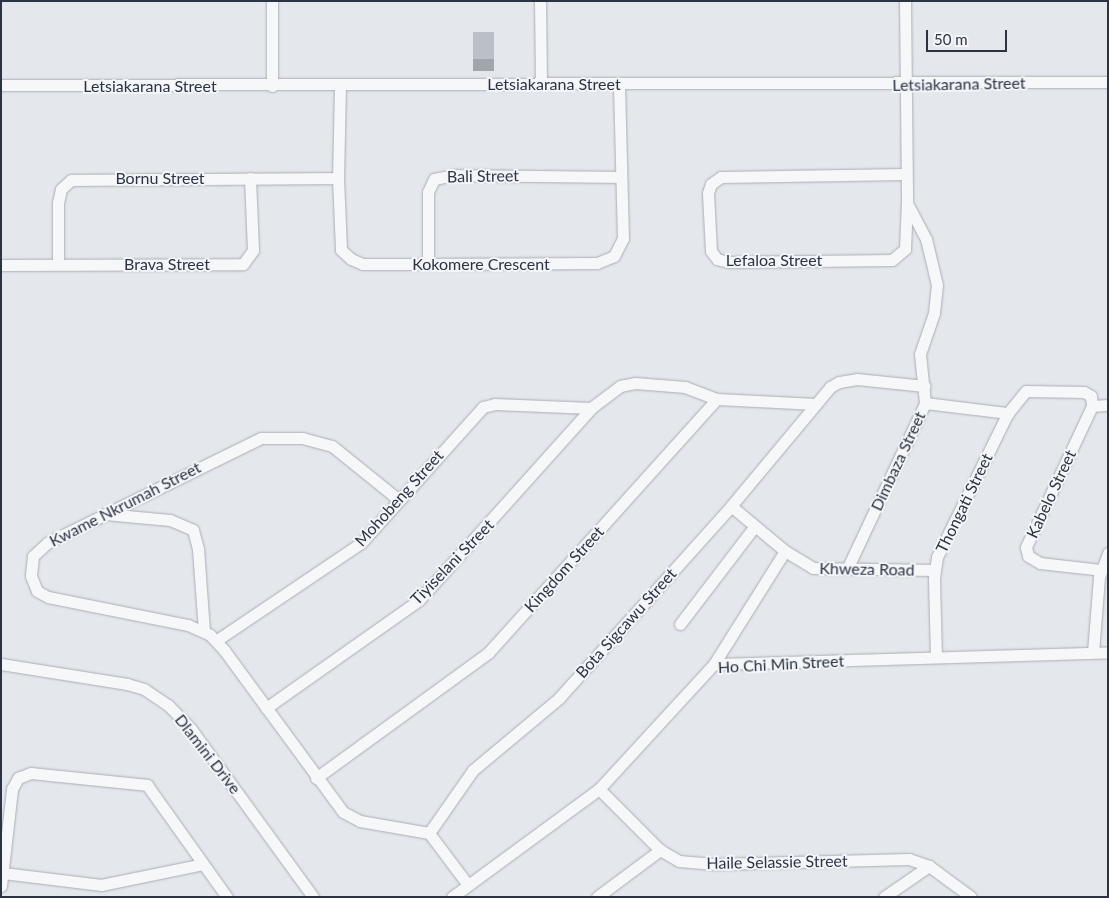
<!DOCTYPE html>
<style>
body{margin:0}
#map{position:relative;width:1109px;height:898px;overflow:hidden;background:#e4e7eb;font-family:Lato,sans-serif}
div>[style]{position:absolute}
.roads{filter:drop-shadow(0 0 1px #a9aeb5) drop-shadow(0 0 1px #a9aeb5)}
.minor>*{height:11px;margin:-5.5px;padding:0 5.5px;transform-origin:5.5px;border-radius:5.5px;background:#f6f7f9}
.wall>*{inset:0;background:#a1a5ac;transform-origin:0 0}
.building>*{inset:0;background:#bbc0c8;transform-origin:0 0}
span{translate:-50% -50%;white-space:nowrap;text-align:center;line-height:1.15;-webkit-text-stroke:4px #f3f5f8;paint-order:stroke}
.street-label{font-size:16px;color:#2c3443}
.frame{position:absolute;inset:0;border:2px solid #2c3443;pointer-events:none}
.scale{position:absolute;left:926px;top:30px;width:81px;height:22px;box-sizing:border-box;border:2px solid #2c3443;border-top:0;padding-left:6px;font-size:15px;line-height:18px;white-space:nowrap;color:#2c3443;-webkit-text-stroke:4px #f3f5f8;paint-order:stroke}
</style>
<div id="map">
<div class="roads">
<div class="minor">
<div style="left:272px;top:1px;width:85px;rotate:90deg"></div>
<div style="left:540px;top:1px;width:83px;rotate:89.3deg"></div>
<div style="left:905px;top:1px;width:200px;rotate:89.4deg"></div>
<div style="left:907px;top:201px;width:48px;rotate:92.4deg"></div>
<div style="left:905px;top:249px;width:17px;rotate:140deg"></div>
<div style="left:892px;top:260px;width:164px;rotate:179.3deg"></div>
<div style="left:728px;top:262px;width:11px;rotate:-165deg"></div>
<div style="left:717px;top:259px;width:10px;rotate:-127deg"></div>
<div style="left:711px;top:251px;width:58px;rotate:-93deg"></div>
<div style="left:708px;top:193px;width:9px;rotate:-72deg"></div>
<div style="left:711px;top:184px;width:12px;rotate:-35deg"></div>
<div style="left:721px;top:177px;width:185px;rotate:-0.9deg"></div>
<div style="left:1px;top:85px;width:1107px;rotate:-0.16deg"></div>
<div style="left:340px;top:85px;width:93px;rotate:91.2deg"></div>
<div style="left:338px;top:178px;width:72px;rotate:87.6deg"></div>
<div style="left:341px;top:250px;width:13px;rotate:42deg"></div>
<div style="left:351px;top:259px;width:13px;rotate:23deg"></div>
<div style="left:363px;top:264px;width:65px"></div>
<div style="left:428px;top:264px;width:169px;rotate:-0.3deg"></div>
<div style="left:597px;top:263px;width:18px;rotate:-22deg"></div>
<div style="left:614px;top:256px;width:20px;rotate:-63deg"></div>
<div style="left:623px;top:238px;width:153px;rotate:-91.5deg"></div>
<div style="left:58px;top:264px;width:61px;rotate:-90deg"></div>
<div style="left:58px;top:203px;width:14px;rotate:-78deg"></div>
<div style="left:61px;top:189px;width:13px;rotate:-42deg"></div>
<div style="left:71px;top:180px;width:267px;rotate:-0.4deg"></div>
<div style="left:428px;top:264px;width:72px;rotate:-90deg"></div>
<div style="left:428px;top:192px;width:14px;rotate:-65deg"></div>
<div style="left:434px;top:179px;width:20px;rotate:-11deg"></div>
<div style="left:454px;top:175px;width:166px;rotate:0.7deg"></div>
<div style="left:1px;top:265px;width:242px;rotate:-0.2deg"></div>
<div style="left:243px;top:264px;width:17px;rotate:-54deg"></div>
<div style="left:253px;top:250px;width:72px;rotate:-92.4deg"></div>
<div style="left:925px;top:403px;width:84px;rotate:6.9deg"></div>
<div style="left:1092px;top:406px;width:16px;rotate:-4deg"></div>
<div style="left:399px;top:500px;width:86px;rotate:-141.1deg"></div>
<div style="left:332px;top:446px;width:30px;rotate:-165deg"></div>
<div style="left:303px;top:438px;width:42px;rotate:180deg"></div>
<div style="left:261px;top:438px;width:238px;rotate:153.9deg"></div>
<div style="left:47px;top:543px;width:19px;rotate:137deg"></div>
<div style="left:33px;top:556px;width:20px;rotate:96deg"></div>
<div style="left:31px;top:576px;width:16px;rotate:68deg"></div>
<div style="left:37px;top:591px;width:13px;rotate:29deg"></div>
<div style="left:48px;top:597px;width:143px;rotate:11.3deg"></div>
<div style="left:188px;top:625px;width:24px;rotate:24deg"></div>
<div style="left:210px;top:635px;width:21px;rotate:47deg"></div>
<div style="left:224px;top:650px;width:201px;rotate:53.7deg"></div>
<div style="left:343px;top:812px;width:19px;rotate:28deg"></div>
<div style="left:360px;top:821px;width:70px;rotate:9.9deg"></div>
<div style="left:429px;top:833px;width:65px;rotate:53.1deg"></div>
<div style="left:731px;top:506px;width:70px;rotate:39.8deg"></div>
<div style="left:785px;top:551px;width:33px;rotate:31deg"></div>
<div style="left:813px;top:568px;width:121px;rotate:0.9deg"></div>
<div style="left:105px;top:514px;width:65px;rotate:5.3deg"></div>
<div style="left:170px;top:520px;width:25px;rotate:23deg"></div>
<div style="left:193px;top:530px;width:20px;rotate:75deg"></div>
<div style="left:198px;top:549px;width:82px;rotate:85.8deg"></div>
<div style="left:848px;top:567px;width:181px;rotate:-64.8deg"></div>
<div style="left:925px;top:403px;width:49px;rotate:-95.8deg"></div>
<div style="left:920px;top:354px;width:43px;rotate:-71.1deg"></div>
<div style="left:934px;top:313px;width:28px;rotate:-84deg"></div>
<div style="left:937px;top:285px;width:47px;rotate:-103.4deg"></div>
<div style="left:926px;top:239px;width:38px;rotate:-118deg"></div>
<div style="left:680px;top:624px;width:123px;rotate:-52.6deg"></div>
<div style="left:217px;top:640px;width:174px;rotate:-34deg"></div>
<div style="left:361px;top:543px;width:183px;rotate:-48.1deg"></div>
<div style="left:483px;top:407px;width:12px;rotate:-14deg"></div>
<div style="left:495px;top:404px;width:96px;rotate:2.4deg"></div>
<div style="left:1093px;top:652px;width:75px;rotate:-85.4deg"></div>
<div style="left:1099px;top:577px;width:26px;rotate:-69deg"></div>
<div style="left:936px;top:657px;width:79px;rotate:-91.5deg"></div>
<div style="left:934px;top:578px;width:21px;rotate:-82deg"></div>
<div style="left:937px;top:557px;width:161px;rotate:-63.8deg"></div>
<div style="left:1008px;top:413px;width:28px;rotate:-51deg"></div>
<div style="left:1026px;top:391px;width:58px;rotate:1deg"></div>
<div style="left:1084px;top:392px;width:8px;rotate:30deg"></div>
<div style="left:1091px;top:396px;width:10px;rotate:84deg"></div>
<div style="left:1092px;top:406px;width:156px;rotate:115.1deg"></div>
<div style="left:1026px;top:547px;width:9px;rotate:77deg"></div>
<div style="left:1028px;top:556px;width:14px;rotate:30deg"></div>
<div style="left:1040px;top:563px;width:61px;rotate:6.5deg"></div>
<div style="left:1px;top:664px;width:128px;rotate:9deg"></div>
<div style="left:127px;top:684px;width:18px;rotate:16deg"></div>
<div style="left:144px;top:689px;width:29px;rotate:34deg"></div>
<div style="left:168px;top:705px;width:33px;rotate:46deg"></div>
<div style="left:191px;top:729px;width:208px;rotate:54deg"></div>
<div style="left:714px;top:664px;width:394px;rotate:-1.7deg"></div>
<div style="left:266px;top:708px;width:187px;rotate:-35.2deg"></div>
<div style="left:419px;top:600px;width:258px;rotate:-48.1deg"></div>
<div style="left:591px;top:408px;width:36px;rotate:-37deg"></div>
<div style="left:620px;top:386px;width:15px;rotate:-11deg"></div>
<div style="left:635px;top:383px;width:50px;rotate:4.6deg"></div>
<div style="left:685px;top:387px;width:34px;rotate:21deg"></div>
<div style="left:717px;top:399px;width:99px;rotate:2.9deg"></div>
<div style="left:316px;top:778px;width:213px;rotate:-36deg"></div>
<div style="left:488px;top:653px;width:342px;rotate:-48deg"></div>
<div style="left:599px;top:789px;width:86px;rotate:45deg"></div>
<div style="left:660px;top:850px;width:22px;rotate:30deg"></div>
<div style="left:679px;top:861px;width:38px;rotate:5deg"></div>
<div style="left:717px;top:864px;width:192px;rotate:-1.5deg"></div>
<div style="left:909px;top:859px;width:21px;rotate:19deg"></div>
<div style="left:929px;top:866px;width:52px;rotate:36.4deg"></div>
<div style="left:429px;top:833px;width:77px;rotate:-55.1deg"></div>
<div style="left:473px;top:770px;width:112px;rotate:-39.9deg"></div>
<div style="left:559px;top:698px;width:258px;rotate:-48.1deg"></div>
<div style="left:731px;top:506px;width:155px;rotate:-50.2deg"></div>
<div style="left:830px;top:387px;width:10px;rotate:-29deg"></div>
<div style="left:839px;top:382px;width:18px;rotate:-9deg"></div>
<div style="left:857px;top:379px;width:68px;rotate:5.9deg"></div>
<div style="left:3px;top:873px;width:99px;rotate:7deg"></div>
<div style="left:101px;top:885px;width:104px;rotate:-11.6deg"></div>
<div style="left:1px;top:886px;width:98px;rotate:-83.5deg"></div>
<div style="left:12px;top:789px;width:13px;rotate:-61deg"></div>
<div style="left:18px;top:778px;width:14px;rotate:-21deg"></div>
<div style="left:31px;top:773px;width:117px;rotate:5.9deg"></div>
<div style="left:147px;top:785px;width:138px;rotate:54.5deg"></div>
<div style="left:452px;top:897px;width:182px;rotate:-36.3deg"></div>
<div style="left:599px;top:789px;width:170px;rotate:-47.4deg"></div>
<div style="left:714px;top:664px;width:133px;rotate:-57.9deg"></div>
<div style="left:597px;top:897px;width:79px;rotate:-36.7deg"></div>
<div style="left:884px;top:897px;width:55px;rotate:-34.6deg"></div>
</div>
</div>
<div class="wall">
<div style="left:473px;top:32px;width:21px;height:39px"></div>
</div>
<div class="building">
<div style="left:473px;top:32px;width:21px;height:27px"></div>
</div>
<div class="street-label">
<span style="left:554px;top:84px">Letsiakarana Street</span>
<span style="left:959px;top:84px;rotate:-1deg">Letsiakarana Street</span>
<span style="left:150px;top:86px">Letsiakarana Street</span>
<span style="left:483px;top:176px;rotate:-1deg">Bali Street</span>
<span style="left:160px;top:178px">Bornu Street</span>
<span style="left:774px;top:260px">Lefaloa Street</span>
<span style="left:167px;top:264px">Brava Street</span>
<span style="left:481px;top:264px">Kokomere Crescent</span>
<span style="left:898px;top:461px;rotate:-65deg">Dimbaza Street</span>
<span style="left:1051px;top:494px;rotate:-65deg">Kabelo Street</span>
<span style="left:399px;top:498px;rotate:-48deg">Mohobeng Street</span>
<span style="left:964px;top:503px;rotate:-64deg">Thongati Street</span>
<span style="left:125px;top:504px;rotate:-27deg">Kwame Nkrumah Street</span>
<span style="left:452px;top:562px;rotate:-46deg">Tiyiselani Street</span>
<span style="left:564px;top:569px;rotate:-48deg">Kingdom Street</span>
<span style="left:867px;top:569px;rotate:1deg">Khweza Road</span>
<span style="left:626px;top:623px;rotate:-48deg">Bota Sigcawu Street</span>
<span style="left:781px;top:664px;rotate:-3deg">Ho Chi Min Street</span>
<span style="left:208px;top:754px;rotate:52deg">Dlamini Drive</span>
<span style="left:777px;top:862px;rotate:-1deg">Haile Selassie Street</span>
</div>
<div class="frame"></div>
<div class="scale">50 m</div>
</div>
